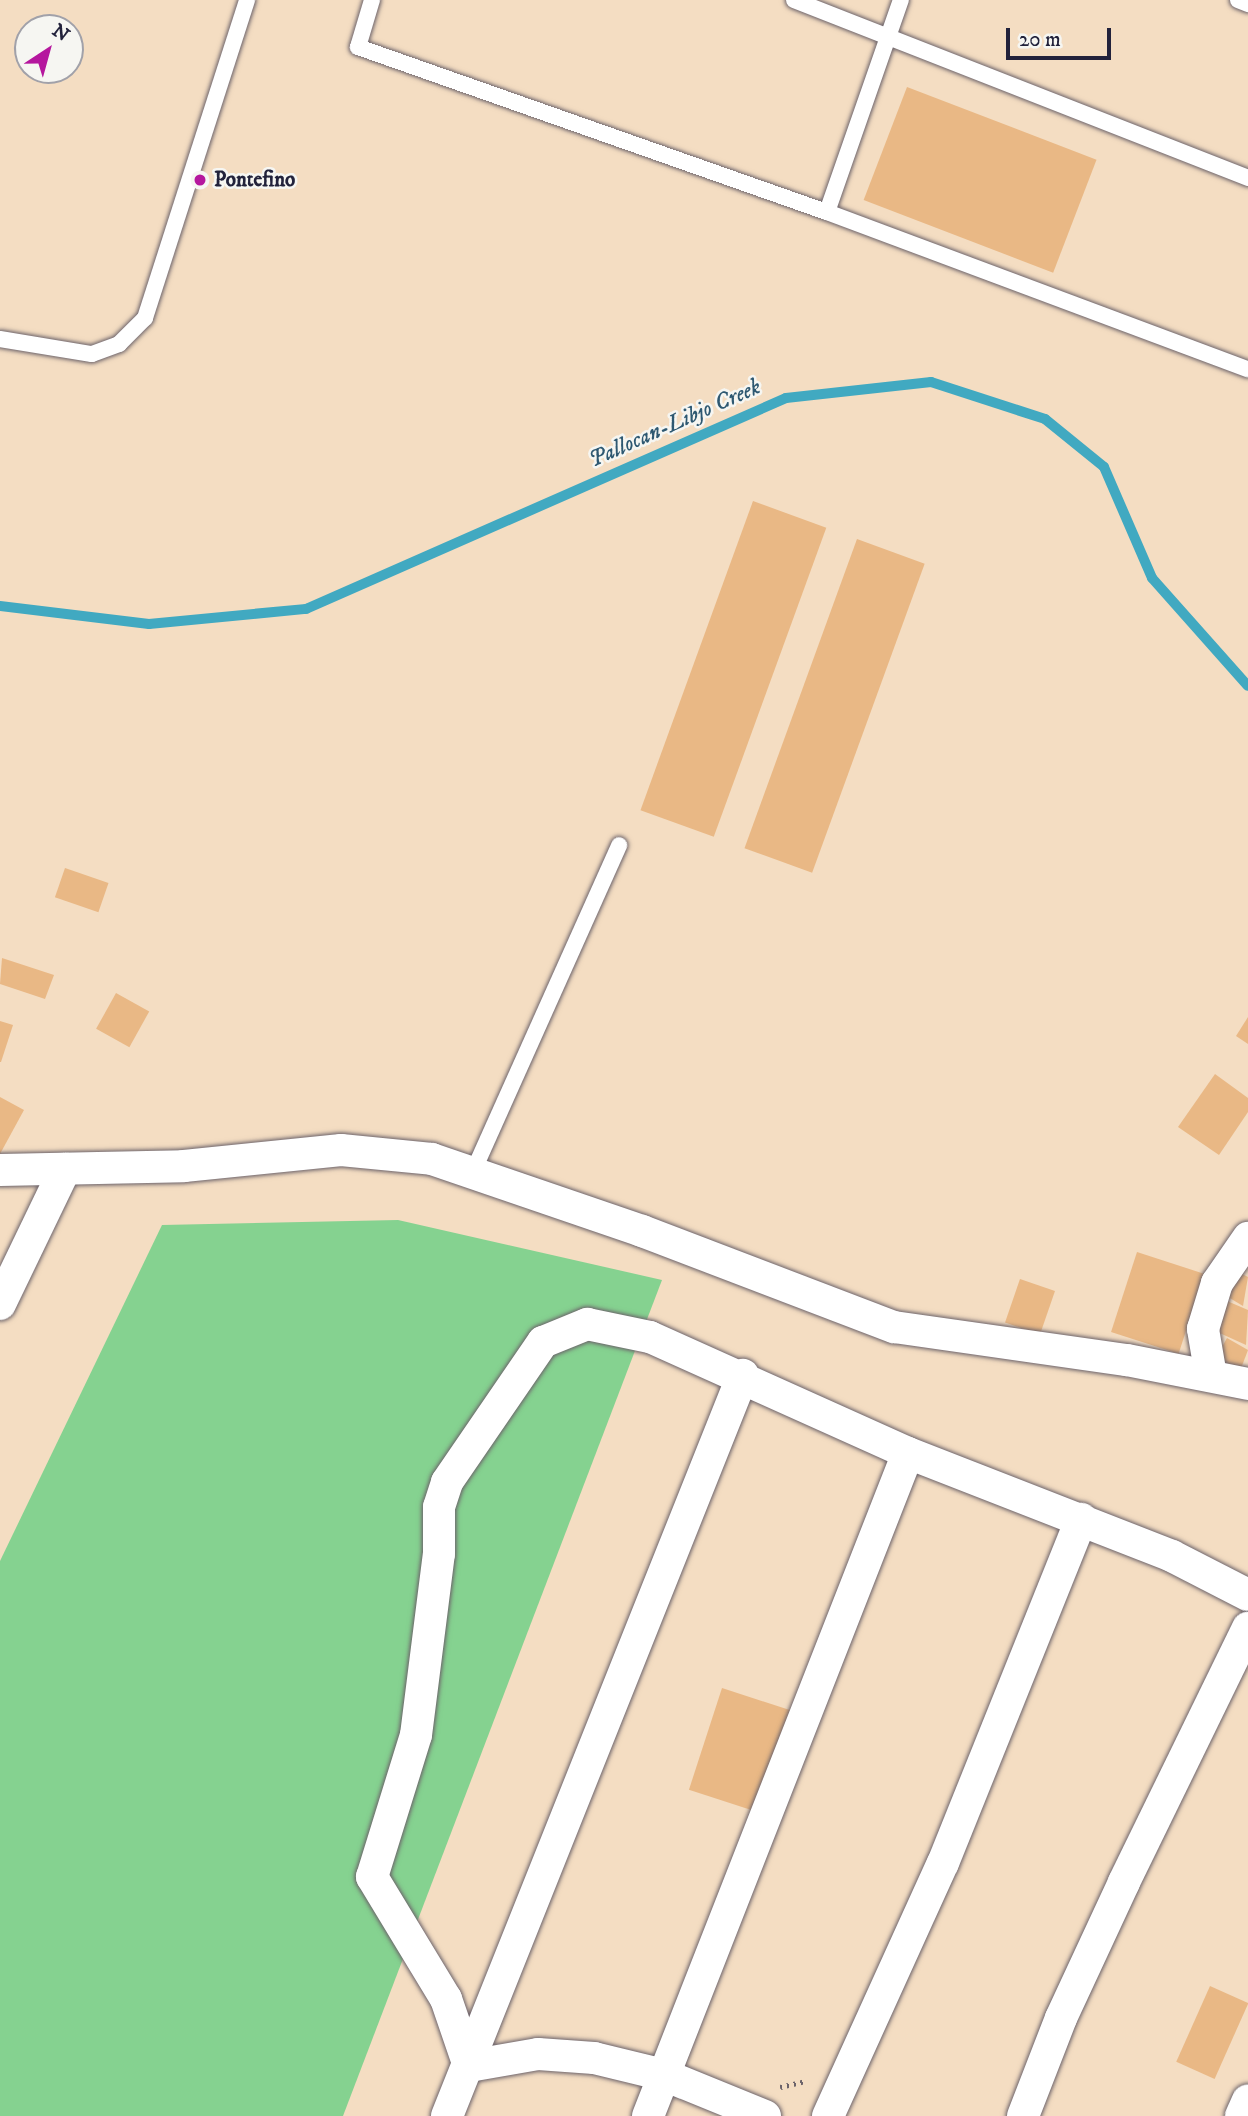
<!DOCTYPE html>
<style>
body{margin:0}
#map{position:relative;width:1248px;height:2116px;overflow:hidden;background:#f4ddc2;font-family:"IM FELL DW Pica",serif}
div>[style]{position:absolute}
.green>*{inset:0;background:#85d290}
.stream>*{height:10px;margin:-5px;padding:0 5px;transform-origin:5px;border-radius:5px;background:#41a9c1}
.building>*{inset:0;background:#e9b885;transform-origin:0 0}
.path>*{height:4.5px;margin-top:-2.25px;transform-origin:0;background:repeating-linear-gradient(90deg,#6c636a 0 2px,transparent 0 7px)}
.roads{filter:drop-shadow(0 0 2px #6c636a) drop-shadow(0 0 2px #6c636a)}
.service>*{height:16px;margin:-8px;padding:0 8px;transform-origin:8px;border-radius:8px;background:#fff}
.minor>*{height:32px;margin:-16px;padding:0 16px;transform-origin:16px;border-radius:16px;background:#fff}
.dots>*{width:19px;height:19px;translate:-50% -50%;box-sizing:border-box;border:4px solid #f6f6f2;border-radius:50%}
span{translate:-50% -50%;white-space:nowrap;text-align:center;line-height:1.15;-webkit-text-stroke:5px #f6f6f2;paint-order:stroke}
.poi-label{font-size:21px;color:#22223b;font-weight:700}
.left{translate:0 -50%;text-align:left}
.water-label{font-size:23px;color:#2e5871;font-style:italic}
.north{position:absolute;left:14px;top:14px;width:70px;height:70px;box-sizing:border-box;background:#f6f6f2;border:2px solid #a1a1a9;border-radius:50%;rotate:36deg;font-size:19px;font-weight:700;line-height:28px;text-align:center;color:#22223b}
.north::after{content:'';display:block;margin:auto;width:24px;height:32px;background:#b5179e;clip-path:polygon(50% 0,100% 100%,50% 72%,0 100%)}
.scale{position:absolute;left:1006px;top:28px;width:105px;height:32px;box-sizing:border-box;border:4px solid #22223b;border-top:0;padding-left:9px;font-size:21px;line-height:24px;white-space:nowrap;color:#22223b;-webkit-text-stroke:5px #f6f6f2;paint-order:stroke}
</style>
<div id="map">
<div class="green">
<div style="clip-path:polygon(398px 1220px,662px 1280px,343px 2116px,0 2116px,0 1561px,162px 1225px)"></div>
</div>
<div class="stream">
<div style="left:0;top:606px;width:150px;rotate:6.9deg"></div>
<div style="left:149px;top:624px;width:158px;rotate:-5.5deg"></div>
<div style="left:306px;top:609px;width:524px;rotate:-23.73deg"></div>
<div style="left:786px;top:398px;width:146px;rotate:-6.3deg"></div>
<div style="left:931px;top:382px;width:120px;rotate:18deg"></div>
<div style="left:1045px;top:419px;width:76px;rotate:39.1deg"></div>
<div style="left:1104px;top:467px;width:121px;rotate:66.6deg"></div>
<div style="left:1152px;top:578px;width:144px;rotate:48.4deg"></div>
</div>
<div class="building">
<div style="left:907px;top:87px;width:203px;height:121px;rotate:21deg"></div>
<div style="left:753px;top:501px;width:78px;height:329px;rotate:20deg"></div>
<div style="left:857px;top:539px;width:72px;height:329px;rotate:20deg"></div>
<div style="left:65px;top:868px;width:46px;height:31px;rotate:19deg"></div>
<div style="clip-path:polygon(2px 958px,54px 975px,45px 999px,0 984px)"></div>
<div style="left:116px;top:993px;width:38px;height:41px;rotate:29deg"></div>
<div style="clip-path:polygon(1248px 1017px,1248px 1044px,1236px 1036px)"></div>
<div style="clip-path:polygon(0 1021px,13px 1025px,1px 1062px,0 1062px)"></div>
<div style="clip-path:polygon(1215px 1074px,1248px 1098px,1248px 1112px,1219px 1155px,1178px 1127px)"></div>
<div style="clip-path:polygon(0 1097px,24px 1110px,0 1154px)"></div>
<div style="left:1137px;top:1252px;width:71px;height:84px;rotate:18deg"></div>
<div style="clip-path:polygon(1236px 1271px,1248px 1277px,1243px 1306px,1223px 1294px)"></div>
<div style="left:1020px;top:1279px;width:37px;height:46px;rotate:19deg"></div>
<div style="clip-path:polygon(1227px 1301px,1248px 1310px,1246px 1345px,1213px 1330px)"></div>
<div style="clip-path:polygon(1227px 1338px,1248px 1350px,1237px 1379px,1212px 1365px)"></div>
<div style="left:722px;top:1688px;width:72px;height:107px;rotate:18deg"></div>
<div style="left:1210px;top:1986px;width:42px;height:83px;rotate:24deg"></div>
</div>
<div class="path">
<div style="left:780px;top:2087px;width:27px;rotate:-13deg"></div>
</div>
<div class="roads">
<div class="service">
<div style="left:372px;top:0;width:49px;rotate:106.6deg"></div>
<div style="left:358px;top:47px;width:497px;rotate:19.4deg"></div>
<div style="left:827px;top:212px;width:449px;rotate:20.5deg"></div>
<div style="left:794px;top:0;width:488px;rotate:21.4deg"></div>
<div style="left:1238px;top:0;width:11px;rotate:22deg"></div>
<div style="left:827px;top:212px;width:225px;rotate:-70.8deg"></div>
<div style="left:0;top:339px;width:93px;rotate:9.3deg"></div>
<div style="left:92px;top:354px;width:29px;rotate:-20deg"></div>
<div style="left:119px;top:344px;width:37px;rotate:-45deg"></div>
<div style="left:145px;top:318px;width:334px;rotate:-72.2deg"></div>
<div style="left:473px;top:1172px;width:358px;rotate:-65.9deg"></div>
</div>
<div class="minor">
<div style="left:0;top:1170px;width:184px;rotate:-1.2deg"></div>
<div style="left:184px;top:1166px;width:158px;rotate:-5.8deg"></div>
<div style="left:341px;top:1150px;width:91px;rotate:5.6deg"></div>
<div style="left:432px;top:1159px;width:222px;rotate:18.9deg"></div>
<div style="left:642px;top:1231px;width:270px;rotate:20.9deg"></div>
<div style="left:894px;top:1327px;width:235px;rotate:8.1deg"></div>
<div style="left:1127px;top:1360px;width:123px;rotate:11.2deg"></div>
<div style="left:0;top:1304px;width:150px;rotate:-64.3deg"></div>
<div style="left:1211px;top:1376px;width:48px;rotate:-99.7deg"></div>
<div style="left:1203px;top:1329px;width:48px;rotate:-73.1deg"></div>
<div style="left:1217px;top:1283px;width:55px;rotate:-55.4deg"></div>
<div style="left:447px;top:2116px;width:798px;rotate:-68.23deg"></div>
<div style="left:648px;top:2116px;width:712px;rotate:-68.59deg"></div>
<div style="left:765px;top:2116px;width:109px;rotate:-157.9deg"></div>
<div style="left:664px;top:2075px;width:72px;rotate:-166.3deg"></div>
<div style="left:594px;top:2058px;width:56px;rotate:-175.9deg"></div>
<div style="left:538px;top:2054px;width:70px;rotate:170.1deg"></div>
<div style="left:469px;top:2066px;width:71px;rotate:-108.9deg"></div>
<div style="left:446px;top:1999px;width:143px;rotate:-121.2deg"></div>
<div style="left:372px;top:1877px;width:149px;rotate:-72.8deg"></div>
<div style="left:416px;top:1735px;width:182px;rotate:-82.8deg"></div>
<div style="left:439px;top:1554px;width:47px;rotate:-90deg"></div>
<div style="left:439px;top:1507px;width:26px;rotate:-72deg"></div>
<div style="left:447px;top:1482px;width:170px;rotate:-55.6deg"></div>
<div style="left:543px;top:1342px;width:48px;rotate:-22.2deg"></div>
<div style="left:587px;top:1324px;width:64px;rotate:11.7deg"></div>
<div style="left:650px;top:1337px;width:283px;rotate:24.2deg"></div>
<div style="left:908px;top:1453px;width:283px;rotate:21.3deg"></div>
<div style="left:1172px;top:1556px;width:85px;rotate:27.2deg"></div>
<div style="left:828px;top:2116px;width:278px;rotate:-65.6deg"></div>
<div style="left:943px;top:1863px;width:371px;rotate:-68.1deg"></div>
<div style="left:1023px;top:2116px;width:105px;rotate:-68.8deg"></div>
<div style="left:1061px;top:2018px;width:150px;rotate:-65.1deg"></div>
<div style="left:1124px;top:1882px;width:283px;rotate:-64deg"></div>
<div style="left:1241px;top:2116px;width:17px;rotate:-66deg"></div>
</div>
</div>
<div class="dots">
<div style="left:200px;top:180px;background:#b5179e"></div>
</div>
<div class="poi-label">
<span class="left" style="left:214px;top:180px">Pontefino</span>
</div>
<div class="water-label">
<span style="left:675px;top:424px;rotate:-24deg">Pallocan-Libjo Creek</span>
</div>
<div class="north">N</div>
<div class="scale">20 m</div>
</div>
